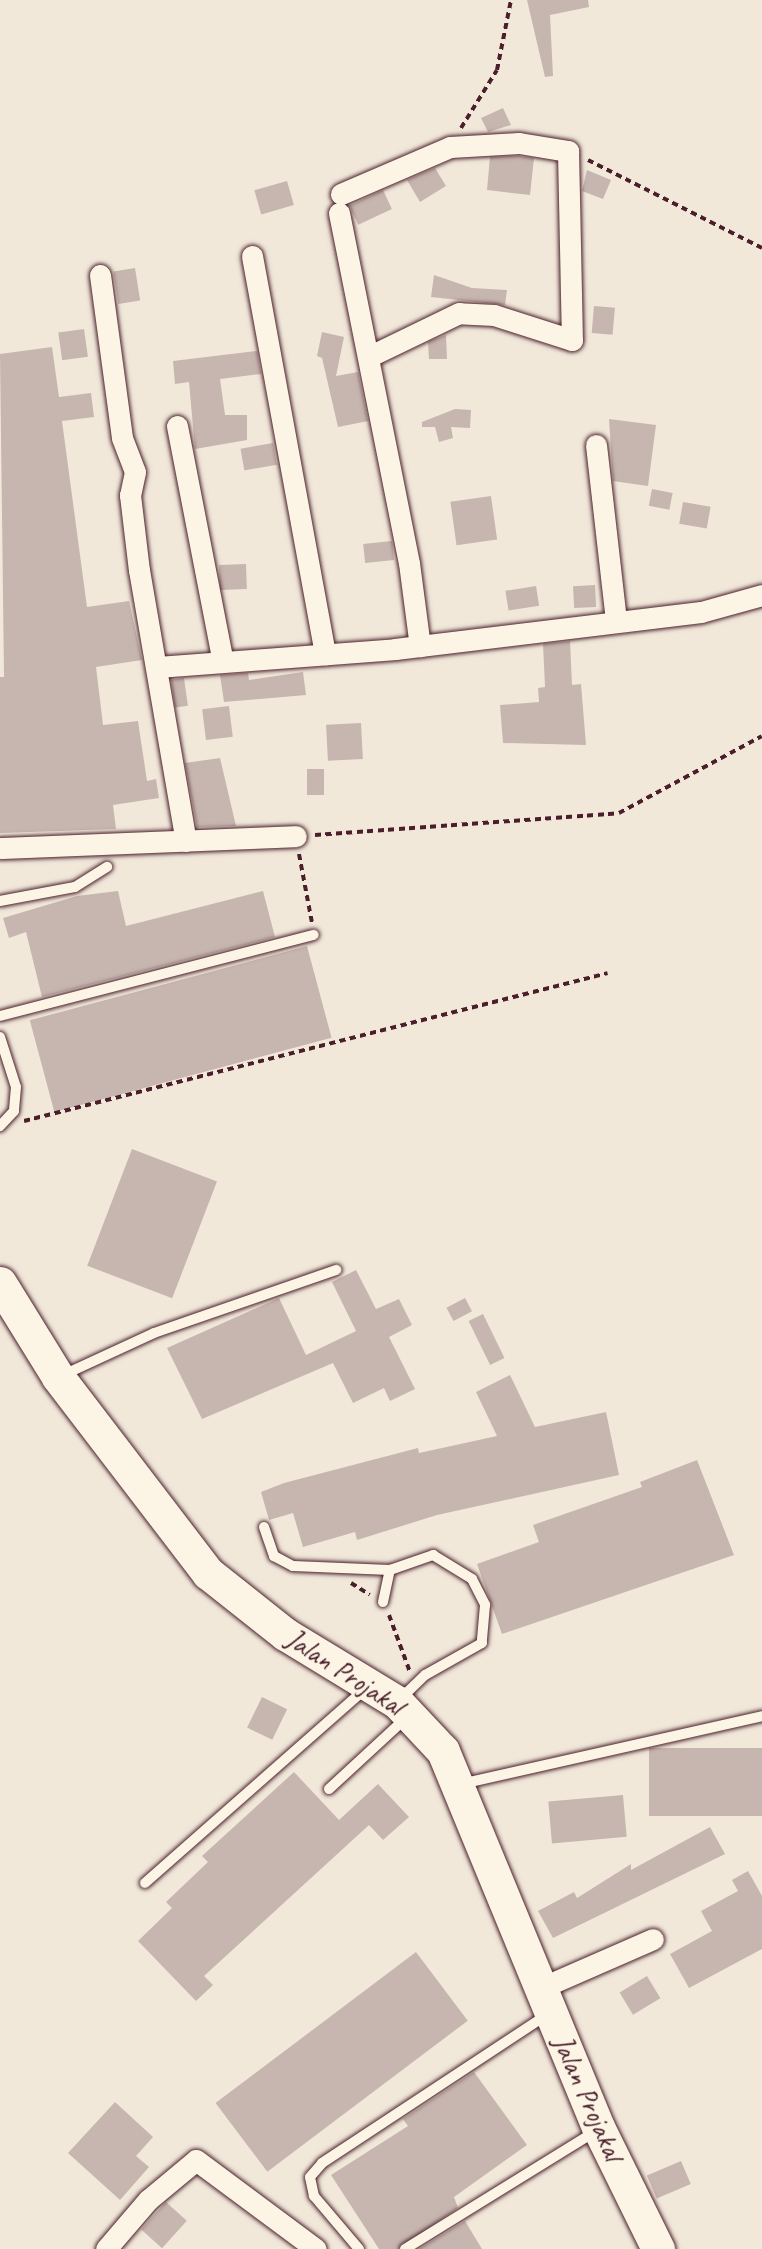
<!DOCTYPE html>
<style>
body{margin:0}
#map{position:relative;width:762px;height:2249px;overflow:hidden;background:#f1e8da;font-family:Caveat,sans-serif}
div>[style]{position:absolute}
.building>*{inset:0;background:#c7b6af;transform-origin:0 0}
.path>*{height:4px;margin-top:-2px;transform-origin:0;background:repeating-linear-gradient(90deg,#4a1f2b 0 6px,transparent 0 10.5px)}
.roads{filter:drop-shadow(0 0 2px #4a1f2b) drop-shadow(0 0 2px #4a1f2b)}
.service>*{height:10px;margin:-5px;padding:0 5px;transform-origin:5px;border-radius:5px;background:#fcf5e5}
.minor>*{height:21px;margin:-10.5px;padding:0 10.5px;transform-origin:10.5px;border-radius:10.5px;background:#fcf5e5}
.primary>*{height:33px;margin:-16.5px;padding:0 16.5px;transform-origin:16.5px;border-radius:16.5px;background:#fcf5e5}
span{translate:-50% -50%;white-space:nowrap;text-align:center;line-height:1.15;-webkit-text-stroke:4.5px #fcf5e5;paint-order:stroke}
.street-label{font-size:28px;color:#4a1f2b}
</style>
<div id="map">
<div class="building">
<div style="clip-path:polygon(527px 0,588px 0,589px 7px,550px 15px,553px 76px,545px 77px)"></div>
<div style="clip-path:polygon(503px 108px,511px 125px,488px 132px,481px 118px)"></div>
<div style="clip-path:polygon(518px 156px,534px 158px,530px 195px,487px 190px,490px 157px)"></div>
<div style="clip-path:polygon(435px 168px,446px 186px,420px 202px,407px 180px)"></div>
<div style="clip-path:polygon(587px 170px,611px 180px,603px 199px,582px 191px)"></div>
<div style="left:287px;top:181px;width:25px;height:34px;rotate:74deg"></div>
<div style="left:383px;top:190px;width:21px;height:37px;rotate:65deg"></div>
<div style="left:135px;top:268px;width:33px;height:22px;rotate:81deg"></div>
<div style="clip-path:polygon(434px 275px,472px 288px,507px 290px,505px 305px,431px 297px)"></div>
<div style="left:594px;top:306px;width:21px;height:27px;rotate:5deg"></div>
<div style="left:84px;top:329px;width:28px;height:26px;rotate:82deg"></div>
<div style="clip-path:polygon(322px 332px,344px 337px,336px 376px,358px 372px,368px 421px,338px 427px,322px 358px,317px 356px)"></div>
<div style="clip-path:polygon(446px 335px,447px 359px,429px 359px,428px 342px)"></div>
<div style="clip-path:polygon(52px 347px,59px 397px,91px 393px,94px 417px,62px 421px,87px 607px,129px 601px,142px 660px,96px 667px,103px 725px,138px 721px,147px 781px,156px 779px,159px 798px,113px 805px,116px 829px,0 833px,0 677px,4px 677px,0 354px)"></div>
<div style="clip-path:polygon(257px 351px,261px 374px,220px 379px,225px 415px,247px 415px,247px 440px,195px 449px,189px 382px,175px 384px,173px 361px)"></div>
<div style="clip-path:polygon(455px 409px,471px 410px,470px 428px,451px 427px,453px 438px,439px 442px,435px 427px,422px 427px,422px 422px)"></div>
<div style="clip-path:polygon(609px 419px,656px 425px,648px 486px,613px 481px)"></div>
<div style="left:273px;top:443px;width:22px;height:33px;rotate:80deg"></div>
<div style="left:652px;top:489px;width:21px;height:17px;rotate:11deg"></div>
<div style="left:491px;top:496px;width:44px;height:41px;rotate:82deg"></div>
<div style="left:683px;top:502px;width:28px;height:22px;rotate:10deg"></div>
<div style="left:392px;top:541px;width:19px;height:29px;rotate:84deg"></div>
<div style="left:246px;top:564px;width:25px;height:27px;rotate:88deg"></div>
<div style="left:595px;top:585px;width:22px;height:22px;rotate:87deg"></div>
<div style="left:536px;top:586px;width:20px;height:31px;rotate:81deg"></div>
<div style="clip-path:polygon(570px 641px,572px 685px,581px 684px,586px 745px,503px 743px,500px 705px,539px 702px,538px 688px,545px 687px,543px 644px)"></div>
<div style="clip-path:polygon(303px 672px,306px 695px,224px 702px,220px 675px,248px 673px,249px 680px)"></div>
<div style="left:184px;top:678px;width:28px;height:13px;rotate:82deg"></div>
<div style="left:229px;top:706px;width:31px;height:27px;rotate:83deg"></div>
<div style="left:361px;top:723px;width:36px;height:35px;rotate:87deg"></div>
<div style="clip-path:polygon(220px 758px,236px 826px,197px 827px,185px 763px)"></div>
<div style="left:324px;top:769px;width:26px;height:17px;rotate:90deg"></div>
<div style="clip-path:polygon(118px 891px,126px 926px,263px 891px,275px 937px,42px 997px,26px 932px,9px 938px,3px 918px,77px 896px)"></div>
<div style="left:307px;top:946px;width:95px;height:287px;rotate:75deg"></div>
<div style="left:132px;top:1149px;width:91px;height:125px;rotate:21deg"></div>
<div style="clip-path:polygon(356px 1270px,376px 1309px,399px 1299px,412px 1325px,389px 1337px,415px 1389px,390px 1401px,384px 1388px,353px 1403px,333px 1363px,202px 1419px,167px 1348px,279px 1298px,306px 1355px,356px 1331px,332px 1282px)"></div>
<div style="left:465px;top:1298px;width:15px;height:21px;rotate:62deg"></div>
<div style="left:483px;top:1314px;width:49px;height:16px;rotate:64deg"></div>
<div style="clip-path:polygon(510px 1375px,535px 1427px,606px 1412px,619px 1475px,437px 1515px,357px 1540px,355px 1532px,303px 1547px,293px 1513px,269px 1520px,261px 1492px,284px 1483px,418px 1448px,419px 1453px,497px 1436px,476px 1392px)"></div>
<div style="clip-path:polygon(697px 1460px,734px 1555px,502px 1634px,477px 1564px,539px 1542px,533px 1525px,642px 1487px,640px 1482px)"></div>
<div style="left:262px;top:1697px;width:28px;height:34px;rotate:26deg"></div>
<div style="left:762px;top:1748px;width:68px;height:113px;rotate:90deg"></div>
<div style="clip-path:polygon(294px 1772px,339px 1820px,378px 1784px,409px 1817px,383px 1840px,369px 1825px,204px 1976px,213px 1985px,196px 2001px,138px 1941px,172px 1908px,166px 1902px,208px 1862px,202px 1856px)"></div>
<div style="left:623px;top:1795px;width:42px;height:75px;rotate:85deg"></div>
<div style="clip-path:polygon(710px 1827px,725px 1854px,553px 1938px,538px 1911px,574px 1892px,577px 1898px,631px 1864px,631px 1870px)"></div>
<div style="clip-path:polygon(748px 1871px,762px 1896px,762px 1949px,689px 1988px,670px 1954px,712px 1931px,701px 1911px,738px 1891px,732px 1880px)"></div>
<div style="left:416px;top:1952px;width:86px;height:251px;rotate:53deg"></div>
<div style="left:647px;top:1976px;width:26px;height:32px;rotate:59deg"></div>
<div style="clip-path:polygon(474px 2072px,527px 2145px,454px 2197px,458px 2208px,398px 2249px,379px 2249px,331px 2175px,408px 2126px,403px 2119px)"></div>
<div style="clip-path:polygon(115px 2102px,153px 2137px,136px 2156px,149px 2167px,120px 2200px,68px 2153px)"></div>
<div style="left:681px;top:2161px;width:25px;height:37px;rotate:67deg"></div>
<div style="left:166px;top:2202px;width:28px;height:37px;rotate:42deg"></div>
<div style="clip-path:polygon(465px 2221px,482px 2249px,419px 2249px)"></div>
</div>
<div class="path">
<div style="left:461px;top:128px;width:68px;rotate:-58.2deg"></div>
<div style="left:497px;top:70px;width:71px;rotate:-78.7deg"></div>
<div style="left:588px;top:160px;width:195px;rotate:26.8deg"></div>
<div style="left:315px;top:835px;width:305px;rotate:-4.1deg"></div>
<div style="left:619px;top:813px;width:162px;rotate:-28.3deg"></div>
<div style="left:299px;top:854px;width:70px;rotate:79.3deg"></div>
<div style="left:24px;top:1121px;width:602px;rotate:-14.22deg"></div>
<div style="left:351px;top:1583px;width:22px;rotate:32deg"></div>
<div style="left:389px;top:1615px;width:61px;rotate:69.8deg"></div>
</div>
<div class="roads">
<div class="service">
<div style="left:0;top:901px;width:76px;rotate:-10.6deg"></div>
<div style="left:75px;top:887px;width:38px;rotate:-32deg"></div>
<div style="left:0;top:1016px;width:324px;rotate:-14.5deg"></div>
<div style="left:0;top:1037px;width:52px;rotate:72.3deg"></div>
<div style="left:16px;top:1087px;width:24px;rotate:95deg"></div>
<div style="left:14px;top:1111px;width:21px;rotate:133deg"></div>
<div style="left:61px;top:1376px;width:102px;rotate:-24.8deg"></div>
<div style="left:154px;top:1333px;width:193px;rotate:-19.1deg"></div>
<div style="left:264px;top:1527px;width:31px;rotate:71deg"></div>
<div style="left:274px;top:1556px;width:21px;rotate:28deg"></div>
<div style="left:293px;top:1566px;width:97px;rotate:2.4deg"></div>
<div style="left:383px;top:1602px;width:33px;rotate:-78deg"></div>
<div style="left:390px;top:1570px;width:46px;rotate:-19.2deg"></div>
<div style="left:433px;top:1555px;width:46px;rotate:31.6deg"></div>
<div style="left:472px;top:1579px;width:29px;rotate:63deg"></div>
<div style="left:485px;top:1605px;width:38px;rotate:95deg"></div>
<div style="left:482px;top:1643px;width:65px;rotate:150.7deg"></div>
<div style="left:425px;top:1675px;width:35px;rotate:136deg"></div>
<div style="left:461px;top:1784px;width:309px;rotate:-12.7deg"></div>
<div style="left:329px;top:1789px;width:108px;rotate:-42.7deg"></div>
<div style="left:145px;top:1883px;width:296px;rotate:-41.4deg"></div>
<div style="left:359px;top:2249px;width:70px;rotate:-130.3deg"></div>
<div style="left:314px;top:2196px;width:19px;rotate:-102deg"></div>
<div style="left:310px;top:2177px;width:18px;rotate:-49deg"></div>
<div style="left:322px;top:2163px;width:271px;rotate:-33.4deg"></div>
<div style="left:405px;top:2249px;width:225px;rotate:-31.7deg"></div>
</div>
<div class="minor">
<div style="left:341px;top:194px;width:119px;rotate:-23.3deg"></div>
<div style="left:450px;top:147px;width:69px;rotate:-3.3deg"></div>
<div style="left:519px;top:143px;width:50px;rotate:9.3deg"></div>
<div style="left:568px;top:151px;width:189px;rotate:88.8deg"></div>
<div style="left:572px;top:340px;width:82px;rotate:-162.2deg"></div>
<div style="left:494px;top:315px;width:35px;rotate:-177deg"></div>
<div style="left:459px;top:313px;width:99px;rotate:154.2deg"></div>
<div style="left:339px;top:213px;width:357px;rotate:78.7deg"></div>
<div style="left:409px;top:563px;width:84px;rotate:82.5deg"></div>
<div style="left:252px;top:256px;width:405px;rotate:79.6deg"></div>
<div style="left:100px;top:275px;width:164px;rotate:82.3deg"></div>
<div style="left:122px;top:438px;width:36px;rotate:69deg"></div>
<div style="left:135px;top:472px;width:24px;rotate:102deg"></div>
<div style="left:130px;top:495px;width:76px;rotate:83.2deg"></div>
<div style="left:139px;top:570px;width:275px;rotate:80.2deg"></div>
<div style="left:177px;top:426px;width:240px;rotate:79deg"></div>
<div style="left:596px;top:445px;width:176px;rotate:83.5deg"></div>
<div style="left:158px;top:667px;width:238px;rotate:-4.3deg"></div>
<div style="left:395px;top:649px;width:308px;rotate:-6.9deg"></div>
<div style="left:701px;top:612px;width:63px;rotate:-15.6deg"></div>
<div style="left:0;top:848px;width:296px;rotate:-2.3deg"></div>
<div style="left:541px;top:1988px;width:122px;rotate:-23.6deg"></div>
<div style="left:106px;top:2249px;width:65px;rotate:-49.4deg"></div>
<div style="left:148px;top:2200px;width:62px;rotate:-39.8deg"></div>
<div style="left:196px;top:2160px;width:149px;rotate:36.6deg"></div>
</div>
<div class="primary">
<div style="left:0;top:1283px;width:110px;rotate:58.3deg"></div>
<div style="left:58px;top:1377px;width:247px;rotate:52.6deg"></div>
<div style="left:208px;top:1573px;width:98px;rotate:38.4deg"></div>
<div style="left:285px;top:1634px;width:131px;rotate:31.3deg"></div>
<div style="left:397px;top:1702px;width:67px;rotate:46.8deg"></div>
<div style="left:443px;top:1751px;width:409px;rotate:67.6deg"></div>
<div style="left:599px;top:2129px;width:134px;rotate:63.8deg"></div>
</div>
</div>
<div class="street-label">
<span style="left:345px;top:1672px;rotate:33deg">Jalan Projakal</span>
<span style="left:588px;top:2098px;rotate:66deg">Jalan Projakal</span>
</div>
</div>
